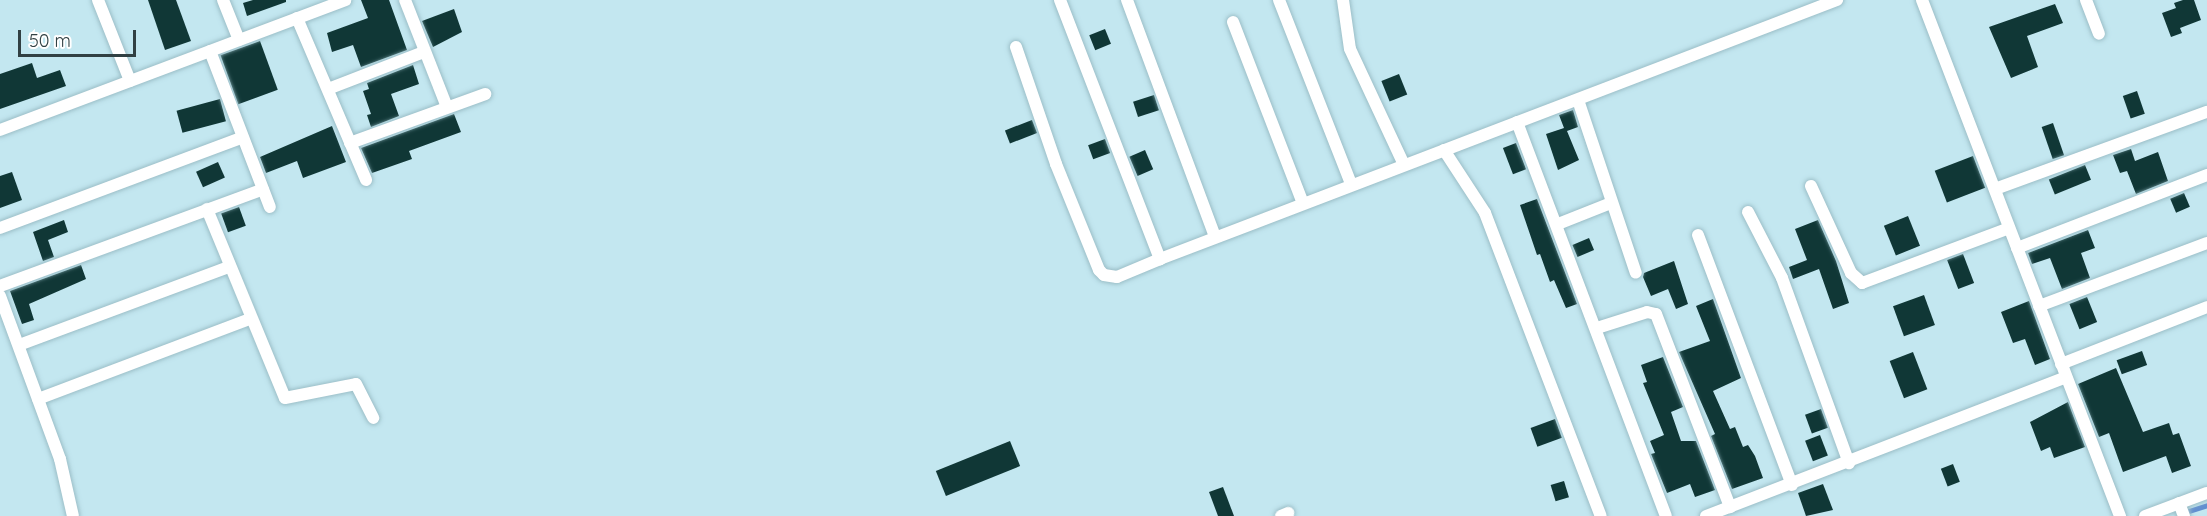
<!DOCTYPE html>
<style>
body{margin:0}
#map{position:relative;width:2207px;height:516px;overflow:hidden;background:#c3e7f0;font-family:Quicksand,sans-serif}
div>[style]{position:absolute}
.stream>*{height:4.5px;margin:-2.25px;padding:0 2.25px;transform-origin:2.25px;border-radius:2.25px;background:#628fd0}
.building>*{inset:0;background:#103736;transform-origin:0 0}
.roads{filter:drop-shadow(0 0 2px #9bbec7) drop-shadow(0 0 2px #9bbec7)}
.minor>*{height:12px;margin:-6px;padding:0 6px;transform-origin:6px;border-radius:6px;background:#fff}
span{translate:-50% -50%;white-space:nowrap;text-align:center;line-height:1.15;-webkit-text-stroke:6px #fff;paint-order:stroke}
.scale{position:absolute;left:18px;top:30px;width:118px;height:27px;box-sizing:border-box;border:3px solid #314043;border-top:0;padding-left:8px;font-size:18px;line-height:21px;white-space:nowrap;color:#314043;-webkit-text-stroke:4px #fff;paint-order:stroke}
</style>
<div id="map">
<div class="stream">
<div style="left:2186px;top:512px;width:22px;rotate:-18deg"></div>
</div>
<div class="building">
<div style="clip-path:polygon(148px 0,176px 0,191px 41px,165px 50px)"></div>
<div style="clip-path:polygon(253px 0,286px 0,286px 2px,247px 16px,243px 3px)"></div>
<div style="clip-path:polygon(361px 0,389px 0,407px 50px,361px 67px,353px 45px,332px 52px,327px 33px,368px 18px)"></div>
<div style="clip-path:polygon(2183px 0,2194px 0,2201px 20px,2180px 28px,2182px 33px,2171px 37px,2162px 13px,2176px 8px,2174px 3px)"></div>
<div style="clip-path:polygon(2055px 4px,2063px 23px,2027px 36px,2038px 67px,2011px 78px,1989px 27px)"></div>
<div style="clip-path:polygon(454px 9px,462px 32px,433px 47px,422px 21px)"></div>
<div style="left:1105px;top:29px;width:16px;height:17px;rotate:68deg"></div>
<div style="left:260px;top:41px;width:52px;height:42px;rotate:70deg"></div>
<div style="clip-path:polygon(32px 63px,37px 78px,60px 70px,66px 86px,0 109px,0 74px)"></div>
<div style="clip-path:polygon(413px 65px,419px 84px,391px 94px,399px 116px,371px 127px,367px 115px,371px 114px,363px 91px,369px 89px,367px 83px)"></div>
<div style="left:1399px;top:74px;width:22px;height:19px;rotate:68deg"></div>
<div style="left:2137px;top:91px;width:24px;height:15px;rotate:71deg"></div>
<div style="left:1154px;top:95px;width:16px;height:22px;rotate:72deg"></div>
<div style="left:220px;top:99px;width:23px;height:45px;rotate:75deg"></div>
<div style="clip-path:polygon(1573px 110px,1578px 127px,1567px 131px,1579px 160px,1558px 170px,1546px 134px,1564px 128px,1559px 115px)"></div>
<div style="clip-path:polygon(454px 114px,461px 132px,409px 151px,412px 159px,372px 173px,361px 148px)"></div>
<div style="left:1032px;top:120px;width:14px;height:29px;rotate:69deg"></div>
<div style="left:2053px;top:123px;width:34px;height:12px;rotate:71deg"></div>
<div style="clip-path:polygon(332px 126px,346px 162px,303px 178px,297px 161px,266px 173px,260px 157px)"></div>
<div style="left:1105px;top:139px;width:15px;height:18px;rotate:70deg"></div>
<div style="left:1516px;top:143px;width:28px;height:14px;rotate:69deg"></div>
<div style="clip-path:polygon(2131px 149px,2135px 161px,2158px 152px,2168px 181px,2136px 194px,2127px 171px,2120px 173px,2113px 155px)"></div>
<div style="left:1145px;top:150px;width:21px;height:17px;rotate:67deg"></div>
<div style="left:1973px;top:156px;width:34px;height:41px;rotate:69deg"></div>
<div style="left:218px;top:162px;width:17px;height:24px;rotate:66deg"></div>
<div style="left:2085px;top:165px;width:16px;height:39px;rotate:68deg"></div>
<div style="clip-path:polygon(12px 172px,22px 200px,0 208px,0 176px)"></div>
<div style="left:2184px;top:193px;width:15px;height:15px;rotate:67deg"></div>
<div style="clip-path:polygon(1537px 199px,1577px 304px,1566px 308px,1554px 280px,1550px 282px,1540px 254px,1537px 255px,1520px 205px)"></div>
<div style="left:239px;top:207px;width:20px;height:19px;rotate:70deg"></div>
<div style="left:1908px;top:216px;width:32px;height:26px;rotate:68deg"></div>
<div style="clip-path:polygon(64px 220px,68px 232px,48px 240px,54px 257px,43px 261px,33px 232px)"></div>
<div style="clip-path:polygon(1818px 220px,1836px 261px,1849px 303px,1833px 309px,1819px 269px,1793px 279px,1789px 267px,1807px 260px,1795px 229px)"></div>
<div style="clip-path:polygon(2088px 230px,2095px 248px,2081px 253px,2090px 278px,2062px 289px,2050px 258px,2032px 264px,2028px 253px)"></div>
<div style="left:1589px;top:238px;width:13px;height:18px;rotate:67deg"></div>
<div style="left:1963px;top:254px;width:31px;height:17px;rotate:69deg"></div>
<div style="clip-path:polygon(1674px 261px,1688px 304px,1676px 309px,1668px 289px,1651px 296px,1643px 277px,1644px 273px)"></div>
<div style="clip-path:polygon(81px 265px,86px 279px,29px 304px,34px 320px,22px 324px,10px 291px)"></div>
<div style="left:1924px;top:295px;width:32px;height:33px;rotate:70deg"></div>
<div style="left:2087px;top:297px;width:27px;height:19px;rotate:68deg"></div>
<div style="clip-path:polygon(1713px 299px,1741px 378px,1713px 391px,1730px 429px,1735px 427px,1743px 447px,1748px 445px,1755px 456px,1763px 478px,1732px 489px,1711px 436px,1715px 434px,1679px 352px,1710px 341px,1696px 306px)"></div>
<div style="clip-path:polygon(2029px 301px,2050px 359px,2035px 365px,2025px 339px,2013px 343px,2001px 312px)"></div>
<div style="left:2142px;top:351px;width:15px;height:27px;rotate:70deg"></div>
<div style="left:1913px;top:352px;width:40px;height:25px;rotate:69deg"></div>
<div style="clip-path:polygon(1663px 357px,1683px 407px,1671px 412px,1681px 441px,1696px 441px,1715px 490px,1695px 497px,1690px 484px,1667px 493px,1651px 454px,1655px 453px,1650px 441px,1664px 435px,1643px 383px,1647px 382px,1641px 365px)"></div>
<div style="clip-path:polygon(2116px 368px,2143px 432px,2169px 423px,2173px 435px,2179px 433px,2191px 466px,2172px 473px,2166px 456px,2123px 472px,2109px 433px,2099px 437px,2078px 384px)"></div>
<div style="clip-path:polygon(2068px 402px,2085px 447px,2054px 458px,2050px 447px,2041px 451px,2030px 422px)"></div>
<div style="left:1821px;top:409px;width:20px;height:17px;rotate:70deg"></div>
<div style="left:1555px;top:419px;width:20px;height:26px;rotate:70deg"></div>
<div style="left:1820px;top:435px;width:22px;height:16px;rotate:69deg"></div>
<div style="left:1010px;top:441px;width:27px;height:80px;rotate:68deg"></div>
<div style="left:1953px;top:464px;width:19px;height:13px;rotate:69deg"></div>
<div style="left:1564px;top:481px;width:17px;height:14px;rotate:73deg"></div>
<div style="clip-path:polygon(1823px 484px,1833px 510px,1806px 516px,1798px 493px)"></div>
<div style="clip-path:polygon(1223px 487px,1234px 516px,1218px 516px,1209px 492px)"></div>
</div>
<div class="roads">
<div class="minor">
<div style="left:98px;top:0;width:87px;rotate:68.4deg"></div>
<div style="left:223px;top:0;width:43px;rotate:68.2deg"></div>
<div style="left:405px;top:0;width:115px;rotate:68.6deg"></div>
<div style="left:1060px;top:0;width:278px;rotate:68.9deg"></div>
<div style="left:1160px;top:259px;width:725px;rotate:-20.94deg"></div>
<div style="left:1127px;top:0;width:253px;rotate:69.6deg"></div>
<div style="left:1279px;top:0;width:198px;rotate:68.6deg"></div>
<div style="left:1343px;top:0;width:49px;rotate:81.9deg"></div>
<div style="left:1350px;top:49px;width:128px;rotate:65deg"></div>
<div style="left:1922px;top:0;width:553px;rotate:69.01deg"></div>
<div style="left:2086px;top:0;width:36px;rotate:69deg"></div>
<div style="left:297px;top:18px;width:176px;rotate:66.9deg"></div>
<div style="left:1233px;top:22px;width:194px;rotate:68.9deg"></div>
<div style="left:1016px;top:47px;width:124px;rotate:71.1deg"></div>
<div style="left:1056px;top:164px;width:114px;rotate:67.9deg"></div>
<div style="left:1099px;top:270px;width:7px;rotate:45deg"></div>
<div style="left:1104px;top:275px;width:13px;rotate:9deg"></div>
<div style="left:1117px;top:277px;width:47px;rotate:-22.7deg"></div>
<div style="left:210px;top:51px;width:167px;rotate:69deg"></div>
<div style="left:328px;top:89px;width:103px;rotate:-21.1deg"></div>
<div style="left:1578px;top:100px;width:182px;rotate:71.5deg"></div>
<div style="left:1517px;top:122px;width:421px;rotate:69.3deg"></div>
<div style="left:0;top:130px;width:369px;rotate:-20.6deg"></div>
<div style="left:350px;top:143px;width:144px;rotate:-19.9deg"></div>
<div style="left:1444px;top:150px;width:75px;rotate:56.9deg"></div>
<div style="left:1485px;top:213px;width:324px;rotate:69.1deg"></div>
<div style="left:1811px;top:186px;width:96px;rotate:65.3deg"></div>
<div style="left:1851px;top:273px;width:15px;rotate:42deg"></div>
<div style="left:1862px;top:283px;width:157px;rotate:-20.5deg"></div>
<div style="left:1995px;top:189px;width:226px;rotate:-20deg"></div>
<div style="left:207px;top:209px;width:204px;rotate:67.6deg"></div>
<div style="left:285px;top:398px;width:72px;rotate:-11.2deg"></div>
<div style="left:356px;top:384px;width:38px;rotate:63deg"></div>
<div style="left:1748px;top:212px;width:74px;rotate:62.7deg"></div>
<div style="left:1782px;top:278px;width:197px;rotate:70.1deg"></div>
<div style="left:1558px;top:224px;width:57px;rotate:-21.6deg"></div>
<div style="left:0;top:228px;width:259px;rotate:-20.5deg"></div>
<div style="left:1698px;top:235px;width:267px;rotate:69.4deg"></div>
<div style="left:2017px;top:248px;width:204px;rotate:-21deg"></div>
<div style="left:0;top:286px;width:280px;rotate:-20.2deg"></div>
<div style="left:0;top:296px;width:174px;rotate:69.8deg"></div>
<div style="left:60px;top:459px;width:58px;rotate:77.2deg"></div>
<div style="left:2039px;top:306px;width:179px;rotate:-20.6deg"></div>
<div style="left:1597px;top:328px;width:52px;rotate:-17.7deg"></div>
<div style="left:1647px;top:312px;width:9px;rotate:13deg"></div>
<div style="left:1656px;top:314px;width:207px;rotate:69deg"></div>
<div style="left:19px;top:345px;width:224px;rotate:-20.4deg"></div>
<div style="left:2061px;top:364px;width:157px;rotate:-21.3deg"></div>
<div style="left:38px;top:399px;width:227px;rotate:-20.7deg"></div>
<div style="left:2179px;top:503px;width:14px;rotate:69deg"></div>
<div style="left:1281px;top:516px;width:8px;rotate:-23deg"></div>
<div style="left:1706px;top:516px;width:386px;rotate:-21.1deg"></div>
<div style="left:2145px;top:516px;width:66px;rotate:-20.4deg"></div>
</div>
</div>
<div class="scale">50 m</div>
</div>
